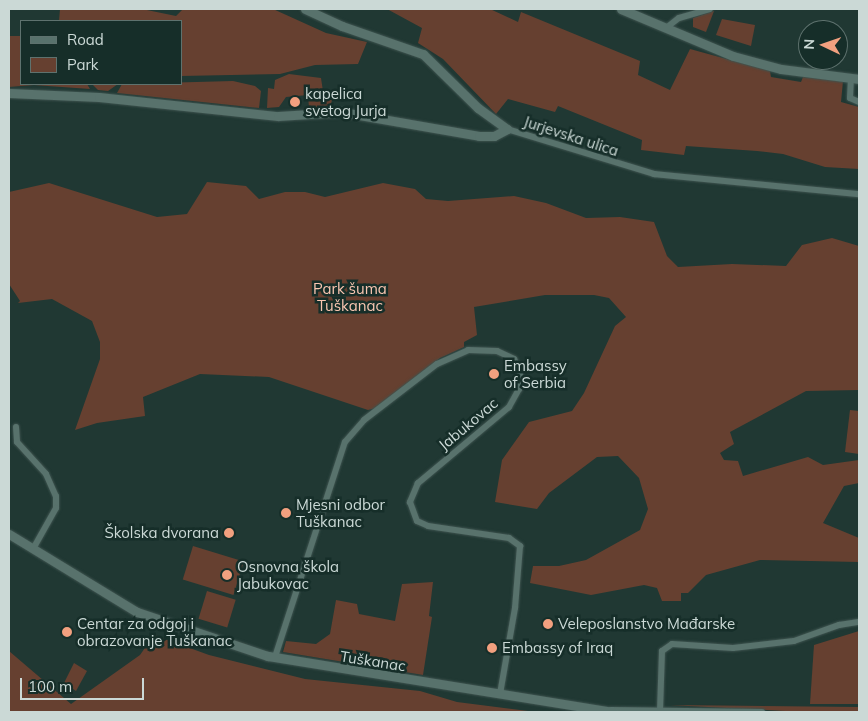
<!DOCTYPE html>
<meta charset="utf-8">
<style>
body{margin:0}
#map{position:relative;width:868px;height:721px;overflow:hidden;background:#203833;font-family:Mulish,sans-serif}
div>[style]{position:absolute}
.green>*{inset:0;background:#664030;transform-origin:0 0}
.roads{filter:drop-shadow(0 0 1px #3e534f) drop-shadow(0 0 1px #3e534f)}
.street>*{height:6px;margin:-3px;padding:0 3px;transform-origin:3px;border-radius:3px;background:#58726c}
.secondary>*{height:9px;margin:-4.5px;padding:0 4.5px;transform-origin:4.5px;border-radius:4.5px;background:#58726c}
.dots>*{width:14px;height:14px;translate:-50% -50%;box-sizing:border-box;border:2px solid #162e29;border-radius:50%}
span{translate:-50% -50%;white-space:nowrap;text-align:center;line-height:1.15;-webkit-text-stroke:5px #162e29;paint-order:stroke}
.poi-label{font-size:15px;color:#cbd9d6}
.left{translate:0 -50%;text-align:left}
.right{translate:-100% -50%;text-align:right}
.street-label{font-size:15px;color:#cbd9d6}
.park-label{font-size:15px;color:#f9c6b1}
.frame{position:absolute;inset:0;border:10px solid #cbd9d6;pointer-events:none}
.legend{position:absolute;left:20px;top:20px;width:162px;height:65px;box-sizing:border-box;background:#162e29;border:1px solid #5e726e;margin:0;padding:6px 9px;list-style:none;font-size:15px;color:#cbd9d6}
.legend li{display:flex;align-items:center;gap:10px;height:25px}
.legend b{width:25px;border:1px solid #5e726e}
.north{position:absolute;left:798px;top:20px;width:50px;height:50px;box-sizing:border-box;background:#162e29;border:1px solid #5e726e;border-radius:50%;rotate:273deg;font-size:14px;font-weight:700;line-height:20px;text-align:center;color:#cbd9d6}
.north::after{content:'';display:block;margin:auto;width:18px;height:22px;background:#f2a07f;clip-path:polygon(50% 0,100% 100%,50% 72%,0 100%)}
.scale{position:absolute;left:20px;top:678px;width:124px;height:22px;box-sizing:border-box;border:2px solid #cbd9d6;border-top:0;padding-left:6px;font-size:15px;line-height:18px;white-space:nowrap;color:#cbd9d6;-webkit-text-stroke:4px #162e29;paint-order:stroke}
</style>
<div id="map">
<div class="green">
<div style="clip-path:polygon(60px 9px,142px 9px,176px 16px,183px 9px,273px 9px,326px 33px,367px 42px,358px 64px,315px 65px,280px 74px,181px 76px,181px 21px,59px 21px)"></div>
<div style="clip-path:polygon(387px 9px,490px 9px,518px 22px,521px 12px,640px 61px,638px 75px,670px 90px,690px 49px,770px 71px,771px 77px,801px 82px,803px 77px,843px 81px,841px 102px,859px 107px,859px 169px,825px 167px,783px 154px,757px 151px,686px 146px,684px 155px,641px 150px,642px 140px,558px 106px,555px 112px,508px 99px,496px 114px,443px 59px,418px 43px,422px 28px)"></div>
<div style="clip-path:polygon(714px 11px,706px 32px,693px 27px,693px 18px)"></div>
<div style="clip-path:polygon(722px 19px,755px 25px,751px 46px,716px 35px)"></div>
<div style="clip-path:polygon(9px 36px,21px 36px,21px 84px,87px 84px,90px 89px,34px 85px,9px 87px)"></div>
<div style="clip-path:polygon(289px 74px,321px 78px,324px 98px,332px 100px,330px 108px,309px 108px,308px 95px,286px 97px,279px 107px,267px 108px,268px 88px,274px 89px,275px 80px)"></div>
<div style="clip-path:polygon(233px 81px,255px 86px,261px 91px,259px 108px,117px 93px,122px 84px)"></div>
<div style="clip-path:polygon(92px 84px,118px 84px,108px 91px,98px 90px)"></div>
<div style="clip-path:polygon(207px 182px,246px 186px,259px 199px,285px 192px,305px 192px,325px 197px,383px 183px,415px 189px,426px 199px,448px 201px,514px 196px,546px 203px,586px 218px,620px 217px,654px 222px,667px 256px,678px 267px,732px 264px,786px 266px,802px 245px,832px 238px,859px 246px,859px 390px,806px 391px,730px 432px,734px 444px,720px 453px,724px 460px,738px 461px,743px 476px,808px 457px,823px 465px,859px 460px,859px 483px,844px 486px,823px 523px,859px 538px,859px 562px,760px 560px,706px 575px,688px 593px,681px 593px,681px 601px,662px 601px,657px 588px,644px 585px,591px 595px,530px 583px,533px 566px,559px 566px,586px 560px,640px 530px,648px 509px,639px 478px,618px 456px,597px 457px,549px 493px,537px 509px,495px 502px,502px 460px,529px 422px,572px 411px,584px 393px,615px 326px,626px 317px,609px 298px,594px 295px,545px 295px,474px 307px,477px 335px,464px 342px,464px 347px,440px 358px,376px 408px,368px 410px,269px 377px,200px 374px,143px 397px,145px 416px,97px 423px,75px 430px,100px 359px,100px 342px,92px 321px,52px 299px,18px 303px,20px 301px,9px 284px,9px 192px,49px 183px,157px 217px,187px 214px)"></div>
<div style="clip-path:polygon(850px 410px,859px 411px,859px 454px,845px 452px)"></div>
<div style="left:193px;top:546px;width:53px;height:35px;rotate:17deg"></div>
<div style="clip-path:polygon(433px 582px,429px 616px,432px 617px,423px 675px,283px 652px,286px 641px,316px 644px,330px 634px,336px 600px,357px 604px,359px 614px,395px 621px,402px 584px)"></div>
<div style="left:207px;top:591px;width:30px;height:29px;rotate:17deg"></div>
<div style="clip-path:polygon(859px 631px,859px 704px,810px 704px,814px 645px)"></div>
<div style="clip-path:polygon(154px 635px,209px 655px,305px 679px,420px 691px,457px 702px,536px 712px,9px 712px,9px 651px,71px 704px,140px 655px)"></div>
<div style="clip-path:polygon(74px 663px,87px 671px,76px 691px,64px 683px)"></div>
<div style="clip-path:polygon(670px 705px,859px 707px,859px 711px,803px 712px)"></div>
</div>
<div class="roads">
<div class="street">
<div style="left:666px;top:28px;width:16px;rotate:-38deg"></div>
<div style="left:679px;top:18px;width:32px;rotate:-16deg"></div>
<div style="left:851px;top:78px;width:20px;rotate:93deg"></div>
<div style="left:850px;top:98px;width:10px;rotate:24deg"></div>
<div style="left:507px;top:129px;width:154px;rotate:17deg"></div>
<div style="left:654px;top:174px;width:206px;rotate:5.6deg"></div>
<div style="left:16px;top:427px;width:15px;rotate:86deg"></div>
<div style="left:17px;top:442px;width:43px;rotate:47.8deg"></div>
<div style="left:46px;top:474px;width:24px;rotate:66deg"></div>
<div style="left:56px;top:496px;width:12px;rotate:90deg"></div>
<div style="left:56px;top:508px;width:47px;rotate:119.3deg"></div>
<div style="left:275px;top:657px;width:226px;rotate:-72deg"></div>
<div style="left:345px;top:442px;width:29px;rotate:-49deg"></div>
<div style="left:364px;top:420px;width:92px;rotate:-37.5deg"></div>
<div style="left:437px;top:364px;width:34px;rotate:-24deg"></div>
<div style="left:468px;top:350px;width:29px;rotate:2deg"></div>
<div style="left:497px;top:351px;width:19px;rotate:25deg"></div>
<div style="left:514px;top:359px;width:14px;rotate:65deg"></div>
<div style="left:520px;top:372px;width:17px;rotate:93deg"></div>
<div style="left:519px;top:389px;width:21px;rotate:119deg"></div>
<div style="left:509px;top:407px;width:119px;rotate:140.1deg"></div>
<div style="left:418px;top:483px;width:21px;rotate:113deg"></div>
<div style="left:410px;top:502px;width:20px;rotate:70deg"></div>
<div style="left:417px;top:521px;width:12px;rotate:24deg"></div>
<div style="left:428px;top:526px;width:82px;rotate:8.4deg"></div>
<div style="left:509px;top:538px;width:14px;rotate:36deg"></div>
<div style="left:520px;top:546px;width:62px;rotate:94.6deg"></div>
<div style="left:515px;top:608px;width:87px;rotate:99.9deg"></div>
<div style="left:611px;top:710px;width:151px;rotate:0.8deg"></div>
<div style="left:660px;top:711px;width:60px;rotate:-88.1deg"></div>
<div style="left:662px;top:651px;width:12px;rotate:-35deg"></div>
<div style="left:672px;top:644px;width:61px;rotate:3.8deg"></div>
<div style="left:733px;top:648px;width:61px;rotate:-6.5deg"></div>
<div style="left:794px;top:641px;width:48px;rotate:-19.6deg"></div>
<div style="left:839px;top:625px;width:20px;rotate:-9deg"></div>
</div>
<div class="secondary">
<div style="left:305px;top:9px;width:41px;rotate:24.7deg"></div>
<div style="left:342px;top:26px;width:86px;rotate:19.1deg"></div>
<div style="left:423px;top:54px;width:77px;rotate:44.5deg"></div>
<div style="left:478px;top:108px;width:36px;rotate:36deg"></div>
<div style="left:621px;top:9px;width:121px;rotate:22.8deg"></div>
<div style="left:733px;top:56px;width:50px;rotate:15.2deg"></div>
<div style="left:781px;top:69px;width:79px;rotate:7.3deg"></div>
<div style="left:9px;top:93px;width:90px;rotate:2.5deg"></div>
<div style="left:99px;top:97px;width:180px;rotate:6.1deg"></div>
<div style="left:278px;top:116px;width:64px;rotate:-3.6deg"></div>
<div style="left:342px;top:112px;width:139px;rotate:9.9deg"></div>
<div style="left:479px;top:136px;width:15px"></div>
<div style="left:494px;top:136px;width:15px;rotate:-28deg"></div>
<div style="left:9px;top:534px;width:150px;rotate:31.4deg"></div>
<div style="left:137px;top:612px;width:138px;rotate:18.6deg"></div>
<div style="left:268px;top:656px;width:351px;rotate:9.2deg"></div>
</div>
</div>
<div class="dots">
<div style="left:295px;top:102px;background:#f2a07f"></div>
<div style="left:494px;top:374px;background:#f2a07f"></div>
<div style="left:286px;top:513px;background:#f2a07f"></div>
<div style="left:229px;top:533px;background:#f2a07f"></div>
<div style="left:227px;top:575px;background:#f2a07f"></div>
<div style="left:548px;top:624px;background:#f2a07f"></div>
<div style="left:67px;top:632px;background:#f2a07f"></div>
<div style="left:492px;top:648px;background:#f2a07f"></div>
</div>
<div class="poi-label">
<span class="left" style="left:305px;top:102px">kapelica<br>svetog Jurja</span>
<span class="left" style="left:504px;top:374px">Embassy<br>of Serbia</span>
<span class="left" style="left:296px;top:513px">Mjesni odbor<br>Tuškanac</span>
<span class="right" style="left:219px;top:533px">Školska dvorana</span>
<span class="left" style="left:237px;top:575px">Osnovna škola<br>Jabukovac</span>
<span class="left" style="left:77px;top:632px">Centar za odgoj i<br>obrazovanje Tuškanac</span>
<span class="left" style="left:558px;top:624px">Veleposlanstvo Mađarske</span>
<span class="left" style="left:502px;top:648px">Embassy of Iraq</span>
</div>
<div class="street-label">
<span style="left:571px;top:136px;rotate:18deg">Jurjevska ulica</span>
<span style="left:468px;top:424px;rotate:-40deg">Jabukovac</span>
<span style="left:373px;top:661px;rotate:9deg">Tuškanac</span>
</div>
<div class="park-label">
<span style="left:350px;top:297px">Park šuma<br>Tuškanac</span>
</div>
<div class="frame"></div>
<ul class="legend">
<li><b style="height:6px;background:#58726c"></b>Road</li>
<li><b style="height:14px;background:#664030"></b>Park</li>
</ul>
<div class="north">N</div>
<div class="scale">100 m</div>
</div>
